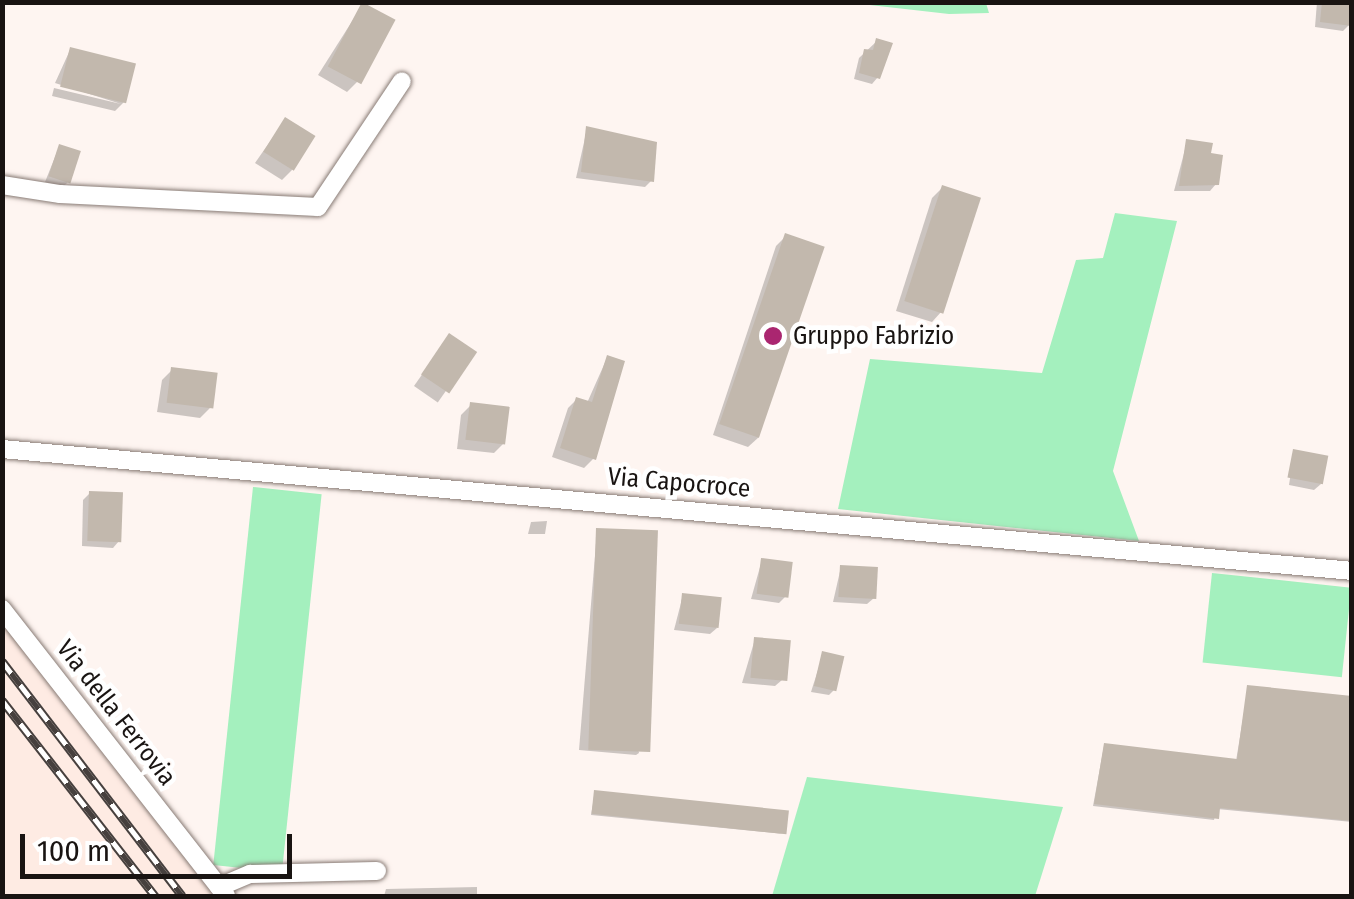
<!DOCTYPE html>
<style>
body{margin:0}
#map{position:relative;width:1354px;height:899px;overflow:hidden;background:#fef5f1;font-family:"Fira Sans Condensed",sans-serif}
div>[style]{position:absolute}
.built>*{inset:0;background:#feebe3}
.green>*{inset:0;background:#a4f0be;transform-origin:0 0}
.shadow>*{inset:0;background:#0003;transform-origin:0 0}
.building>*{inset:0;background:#c2b8ad;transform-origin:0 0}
.roads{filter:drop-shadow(0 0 2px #887b75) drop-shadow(0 0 2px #887b75)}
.minor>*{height:18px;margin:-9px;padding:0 9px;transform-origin:9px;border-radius:9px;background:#fff}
.rail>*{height:9px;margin-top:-4.5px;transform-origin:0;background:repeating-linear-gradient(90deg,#fff 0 15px,#46403e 0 30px);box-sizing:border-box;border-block:2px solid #46403e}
.dots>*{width:28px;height:28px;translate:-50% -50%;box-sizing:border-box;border:5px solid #fff;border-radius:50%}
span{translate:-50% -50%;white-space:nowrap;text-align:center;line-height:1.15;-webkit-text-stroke:9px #fff;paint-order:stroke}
.poi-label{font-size:25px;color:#191412}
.left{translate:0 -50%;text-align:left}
.street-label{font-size:25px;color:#191412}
.frame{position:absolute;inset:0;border:5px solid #191412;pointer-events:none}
.scale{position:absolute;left:20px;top:834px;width:272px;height:45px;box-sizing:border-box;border:5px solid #191412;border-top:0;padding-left:12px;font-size:30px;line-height:35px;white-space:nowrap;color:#191412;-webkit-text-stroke:8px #fff;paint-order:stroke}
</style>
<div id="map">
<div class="built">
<div style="clip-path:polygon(2px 618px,136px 790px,214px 896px,3px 895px)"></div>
</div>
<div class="green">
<div style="clip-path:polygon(852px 3px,986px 3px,989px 13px,949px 14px)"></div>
<div style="clip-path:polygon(1115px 213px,1177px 221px,1113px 471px,1139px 541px,838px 509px,870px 359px,1042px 373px,1076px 260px,1103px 258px)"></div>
<div style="left:253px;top:487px;width:69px;height:380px;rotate:6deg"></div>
<div style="left:1212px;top:573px;width:140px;height:90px;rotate:6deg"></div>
<div style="clip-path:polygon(807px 777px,1063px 807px,1035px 896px,772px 896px)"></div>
</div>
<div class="shadow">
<div style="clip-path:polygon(1317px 2px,1352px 2px,1349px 25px,1343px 31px,1315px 27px)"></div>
<div style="clip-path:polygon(363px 4px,357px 82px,347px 92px,318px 75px)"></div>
<div style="clip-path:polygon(877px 41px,878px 77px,872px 84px,854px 79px,859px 58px)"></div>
<div style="clip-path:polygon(70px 50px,125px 101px,115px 111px,52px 96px,54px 88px,121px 104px,55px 83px)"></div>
<div style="clip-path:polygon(285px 120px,292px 170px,282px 180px,255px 163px)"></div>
<div style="clip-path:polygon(587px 129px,651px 181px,645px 187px,576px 178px)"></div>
<div style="clip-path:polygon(1187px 142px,1216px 184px,1210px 191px,1174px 191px)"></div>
<div style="clip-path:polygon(59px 147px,69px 181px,63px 187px,45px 182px)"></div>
<div style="clip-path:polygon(942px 188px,942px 311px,932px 322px,896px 311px,932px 198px)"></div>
<div style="clip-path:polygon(786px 236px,759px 437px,748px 447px,713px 435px,776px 246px)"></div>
<div style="left:449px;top:336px;width:29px;height:61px;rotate:35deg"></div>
<div style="clip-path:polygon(607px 358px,593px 459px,584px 468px,552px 457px,568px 408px,577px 399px,587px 403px)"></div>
<div style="clip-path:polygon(172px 370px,210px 408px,200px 418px,157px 412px,162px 380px)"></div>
<div style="clip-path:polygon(471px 405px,504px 443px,494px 453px,457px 449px,461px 415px)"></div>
<div style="clip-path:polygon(1294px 452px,1321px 484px,1314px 490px,1289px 485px)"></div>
<div style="clip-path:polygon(90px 493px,119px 541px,113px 548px,82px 546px,83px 500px)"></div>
<div style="clip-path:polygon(547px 521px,545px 534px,528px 534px,531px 522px)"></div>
<div style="clip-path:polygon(597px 531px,639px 753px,636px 755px,579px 750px)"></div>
<div style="clip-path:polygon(762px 560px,785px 597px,779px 603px,751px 599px)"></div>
<div style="clip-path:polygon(841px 567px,874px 598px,867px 604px,833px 602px)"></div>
<div style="clip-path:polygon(683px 595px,717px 628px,710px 634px,674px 630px)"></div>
<div style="clip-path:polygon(755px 639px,782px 680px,775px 686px,742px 683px)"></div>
<div style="clip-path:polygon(823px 654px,835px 689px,829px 695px,811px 692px)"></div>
<div style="clip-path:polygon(1248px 688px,1352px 699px,1352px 822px,1217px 809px,1214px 820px,1093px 806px,1104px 746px,1236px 761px)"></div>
<div style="clip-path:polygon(595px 792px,784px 834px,591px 815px)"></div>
<div style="clip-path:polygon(477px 887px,477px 896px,384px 896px,386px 889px)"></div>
</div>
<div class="building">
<div style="left:362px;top:2px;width:38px;height:73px;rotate:28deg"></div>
<div style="clip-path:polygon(1322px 2px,1352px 2px,1352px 26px,1320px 22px)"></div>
<div style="clip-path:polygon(876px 38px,893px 43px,880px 79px,859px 73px,864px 49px,873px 50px)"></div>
<div style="left:70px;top:47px;width:68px;height:41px;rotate:14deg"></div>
<div style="left:285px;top:117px;width:36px;height:41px;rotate:32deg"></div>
<div style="clip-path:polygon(586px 126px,657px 142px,654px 182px,581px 172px)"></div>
<div style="clip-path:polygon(1186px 139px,1213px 143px,1211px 153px,1223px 155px,1219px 185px,1179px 186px)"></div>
<div style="left:59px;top:144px;width:23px;height:34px;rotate:18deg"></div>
<div style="left:942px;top:185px;width:41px;height:122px;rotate:18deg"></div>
<div style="left:785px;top:233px;width:42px;height:202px;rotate:19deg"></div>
<div style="left:449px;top:333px;width:34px;height:50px;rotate:34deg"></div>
<div style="clip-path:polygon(607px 355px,625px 361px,596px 460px,560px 448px,576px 397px,592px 402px)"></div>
<div style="left:171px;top:367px;width:47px;height:36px;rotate:7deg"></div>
<div style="left:470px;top:402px;width:40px;height:38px;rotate:7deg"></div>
<div style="left:1293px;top:449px;width:36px;height:29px;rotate:11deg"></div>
<div style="left:89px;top:491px;width:34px;height:50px;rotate:2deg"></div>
<div style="left:596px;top:528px;width:62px;height:222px;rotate:2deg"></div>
<div style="left:761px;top:558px;width:32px;height:36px;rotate:7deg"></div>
<div style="left:840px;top:565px;width:38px;height:32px;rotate:3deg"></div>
<div style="left:682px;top:593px;width:40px;height:31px;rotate:6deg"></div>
<div style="left:754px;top:637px;width:37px;height:41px;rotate:5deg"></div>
<div style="left:822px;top:651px;width:23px;height:36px;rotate:13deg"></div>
<div style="clip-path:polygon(1247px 685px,1352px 696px,1352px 821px,1220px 808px,1219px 819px,1094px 804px,1104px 743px,1237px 759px)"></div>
<div style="left:594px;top:790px;width:196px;height:24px;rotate:6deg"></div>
</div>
<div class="roads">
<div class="minor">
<div style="left:2px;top:185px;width:59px;rotate:8.8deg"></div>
<div style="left:60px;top:194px;width:258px;rotate:2.9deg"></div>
<div style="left:318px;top:207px;width:151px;rotate:-56.3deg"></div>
<div style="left:2px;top:449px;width:1356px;rotate:5.16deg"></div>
<div style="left:2px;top:609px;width:364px;rotate:52deg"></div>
<div style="left:219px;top:887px;width:34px;rotate:-23deg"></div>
<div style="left:250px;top:874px;width:127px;rotate:-1.4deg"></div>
</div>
</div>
<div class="rail">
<div style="left:2px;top:661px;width:296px;rotate:52.5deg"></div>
<div style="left:2px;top:700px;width:249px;rotate:52deg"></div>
</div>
<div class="dots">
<div style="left:773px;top:336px;background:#aa2670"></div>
</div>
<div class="poi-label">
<span class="left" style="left:793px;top:336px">Gruppo Fabrizio</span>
</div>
<div class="street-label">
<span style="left:679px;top:483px;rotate:5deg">Via Capocroce</span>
<span style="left:116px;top:713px;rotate:52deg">Via della Ferrovia</span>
</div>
<div class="frame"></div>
<div class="scale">100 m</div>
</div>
